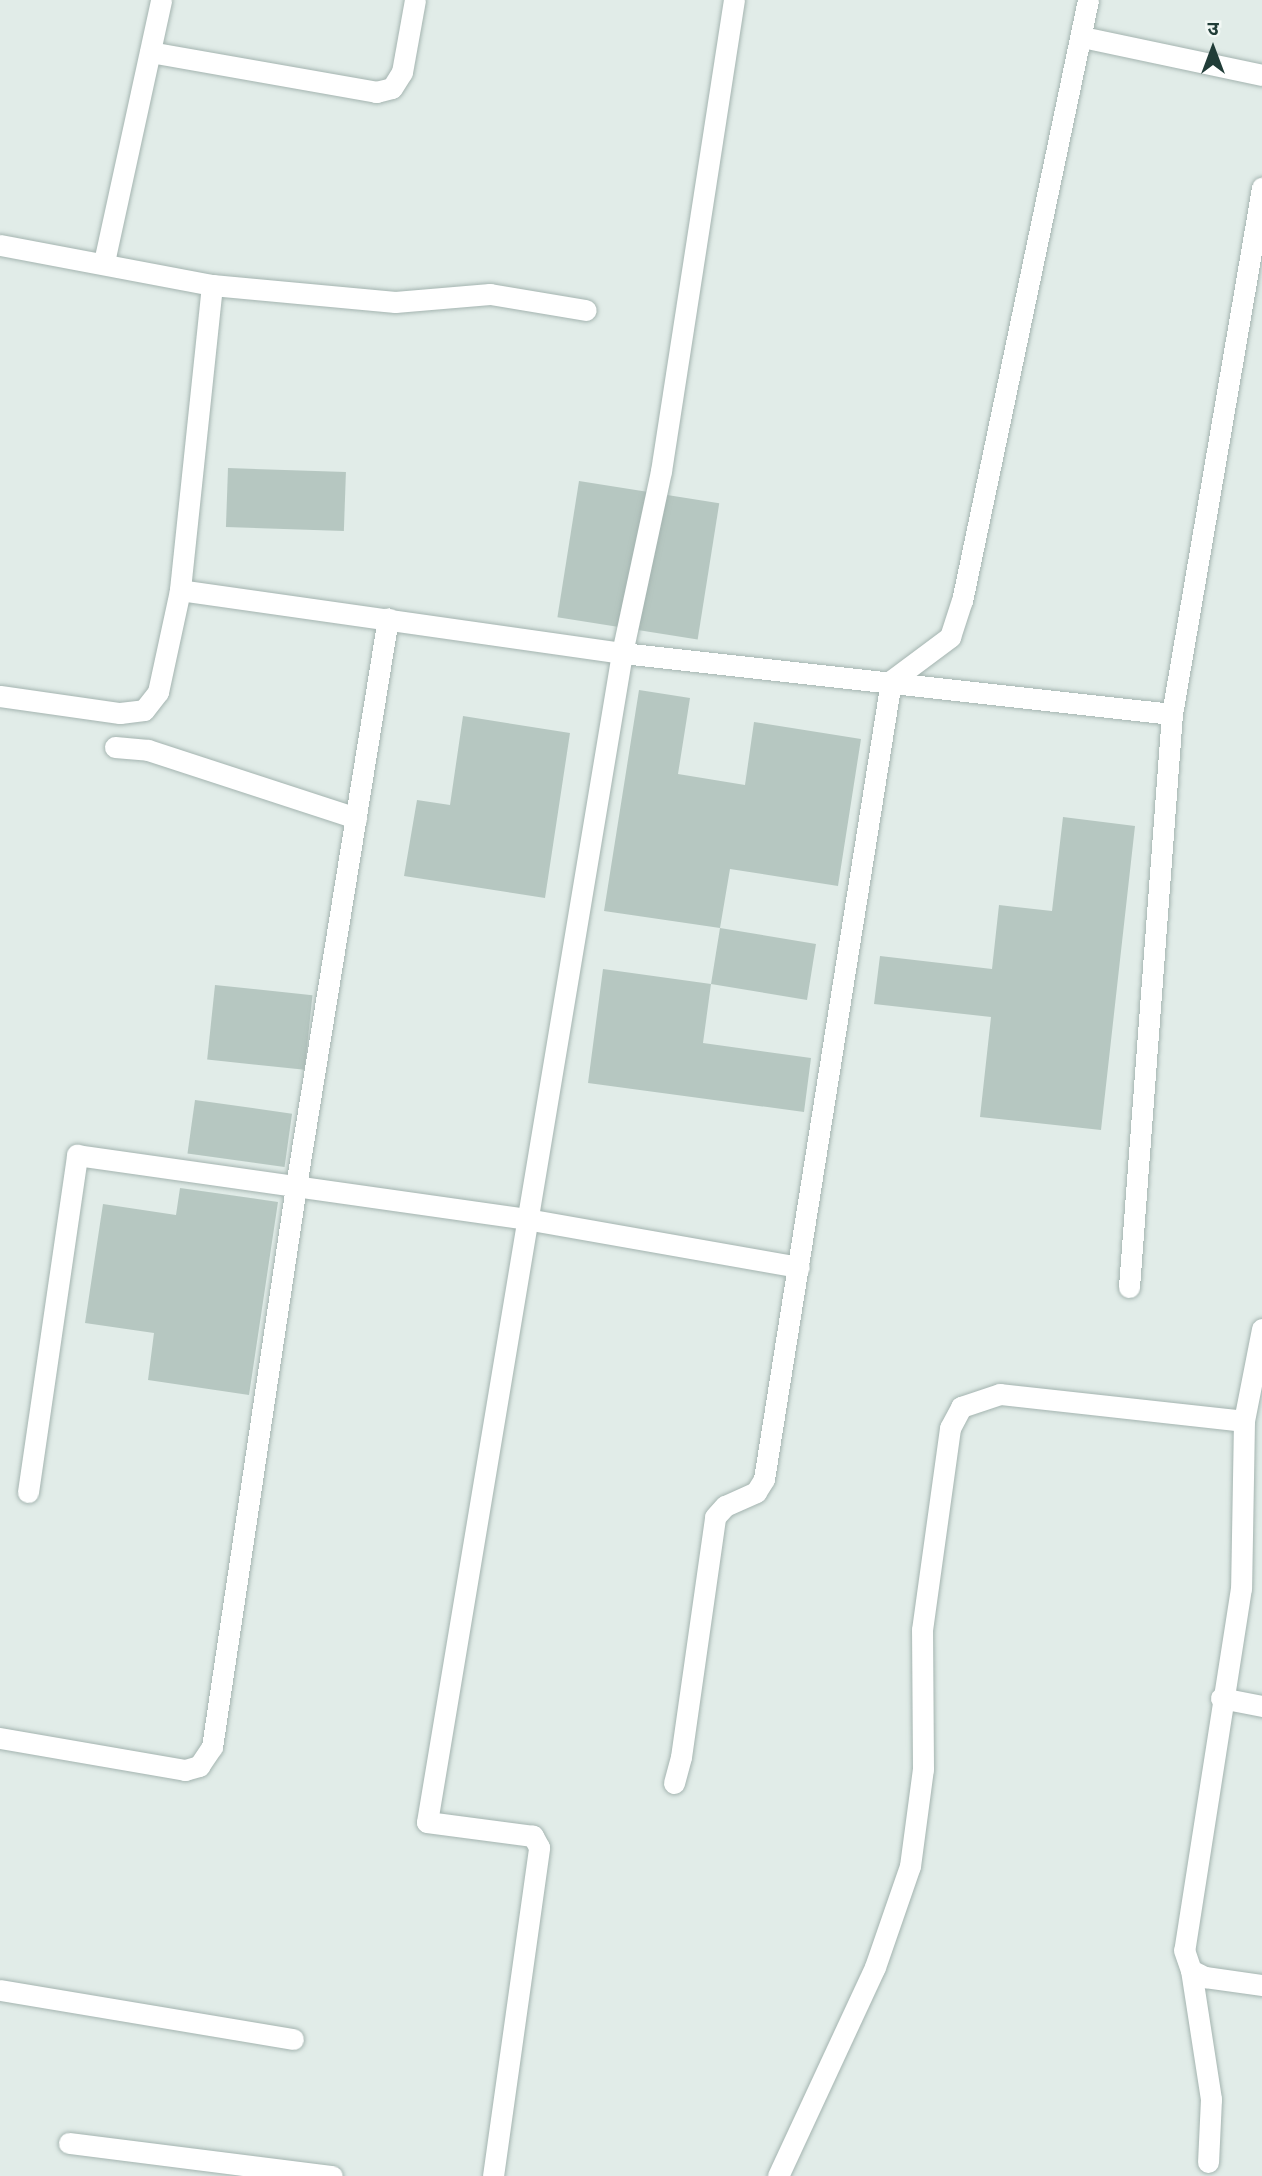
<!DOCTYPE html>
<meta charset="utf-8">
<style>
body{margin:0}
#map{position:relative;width:1262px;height:2176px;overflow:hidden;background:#e1ece8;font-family:Quicksand,"Noto Sans Devanagari",sans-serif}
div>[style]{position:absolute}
.building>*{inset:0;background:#b6c7c1;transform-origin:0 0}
.roads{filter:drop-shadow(0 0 2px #a4b4b0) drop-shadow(0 0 2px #a4b4b0)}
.minor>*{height:21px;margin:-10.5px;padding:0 10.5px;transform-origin:10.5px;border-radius:10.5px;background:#fff}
span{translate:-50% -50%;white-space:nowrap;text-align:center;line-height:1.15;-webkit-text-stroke:6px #f2f8f5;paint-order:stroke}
.north{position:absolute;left:1178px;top:14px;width:70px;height:70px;-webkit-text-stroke:5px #f2f8f5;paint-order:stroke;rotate:0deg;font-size:19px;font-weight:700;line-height:28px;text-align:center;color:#213d38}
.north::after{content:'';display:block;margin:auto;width:24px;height:32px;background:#213d38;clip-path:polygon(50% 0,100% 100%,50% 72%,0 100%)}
</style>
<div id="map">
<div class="building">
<div style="left:228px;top:468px;width:118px;height:59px;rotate:2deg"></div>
<div style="left:579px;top:481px;width:142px;height:138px;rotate:9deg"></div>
<div style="clip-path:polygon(639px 690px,690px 698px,678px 774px,745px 785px,754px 722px,861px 739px,838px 886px,730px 869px,720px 928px,604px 911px)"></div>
<div style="clip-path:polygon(463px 716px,570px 733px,545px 898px,404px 876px,417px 800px,450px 805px)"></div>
<div style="clip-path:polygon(1063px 817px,1135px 826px,1101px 1130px,980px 1117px,991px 1017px,874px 1004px,880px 956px,992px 969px,999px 905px,1052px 911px)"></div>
<div style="clip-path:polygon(720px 928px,816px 944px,807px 1000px,711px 984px,703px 1043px,811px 1058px,804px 1112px,588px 1083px,603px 969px,711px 984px)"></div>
<div style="left:215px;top:985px;width:98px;height:75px;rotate:6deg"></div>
<div style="left:195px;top:1100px;width:98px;height:54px;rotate:8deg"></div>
<div style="clip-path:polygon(180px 1188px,278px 1202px,249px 1395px,148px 1380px,154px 1333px,85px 1323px,103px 1204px,176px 1215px)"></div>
</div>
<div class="roads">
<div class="minor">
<div style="left:1082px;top:37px;width:184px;rotate:11.9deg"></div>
<div style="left:150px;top:52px;width:230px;rotate:10deg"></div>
<div style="left:376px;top:92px;width:16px;rotate:-14deg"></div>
<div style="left:392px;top:88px;width:19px;rotate:-58deg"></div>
<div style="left:402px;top:72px;width:73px;rotate:-79.8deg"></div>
<div style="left:0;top:245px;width:216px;rotate:10.7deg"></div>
<div style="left:212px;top:285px;width:307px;rotate:96deg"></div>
<div style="left:104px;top:262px;width:268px;rotate:-77.7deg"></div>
<div style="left:212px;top:285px;width:184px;rotate:5.3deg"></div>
<div style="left:395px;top:302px;width:95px;rotate:-4.8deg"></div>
<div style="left:490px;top:294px;width:97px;rotate:9.5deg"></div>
<div style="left:0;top:696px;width:121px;rotate:8.1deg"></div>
<div style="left:120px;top:713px;width:24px;rotate:-7deg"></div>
<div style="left:144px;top:710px;width:23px;rotate:-52deg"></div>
<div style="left:158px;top:692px;width:104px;rotate:-77.8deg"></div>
<div style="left:180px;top:590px;width:446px;rotate:8.1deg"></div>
<div style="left:622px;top:653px;width:553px;rotate:6.33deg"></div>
<div style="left:115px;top:747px;width:33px;rotate:5deg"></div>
<div style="left:148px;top:750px;width:219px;rotate:18.1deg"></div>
<div style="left:1129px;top:1287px;width:575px;rotate:-85.71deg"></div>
<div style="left:1172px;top:714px;width:534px;rotate:-80.29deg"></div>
<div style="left:1262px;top:1329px;width:94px;rotate:101.1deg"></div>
<div style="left:1244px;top:1421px;width:167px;rotate:91deg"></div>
<div style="left:1241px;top:1588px;width:366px;rotate:98.9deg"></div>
<div style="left:1184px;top:1950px;width:21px;rotate:71deg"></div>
<div style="left:1191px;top:1970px;width:16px;rotate:27deg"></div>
<div style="left:1205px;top:1977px;width:58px;rotate:8deg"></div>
<div style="left:28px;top:1492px;width:341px;rotate:-81.7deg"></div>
<div style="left:77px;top:1155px;width:454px;rotate:8.1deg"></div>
<div style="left:526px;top:1219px;width:277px;rotate:10deg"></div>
<div style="left:1221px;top:1698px;width:42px;rotate:11deg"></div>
<div style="left:0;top:1738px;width:188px;rotate:9.8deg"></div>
<div style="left:185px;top:1770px;width:15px;rotate:-16deg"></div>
<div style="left:199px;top:1766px;width:23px;rotate:-56deg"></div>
<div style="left:212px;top:1747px;width:567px;rotate:-81.48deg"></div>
<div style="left:296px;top:1186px;width:575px;rotate:-80.8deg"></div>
<div style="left:674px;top:1783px;width:27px;rotate:-75deg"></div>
<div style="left:681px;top:1757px;width:242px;rotate:-81.9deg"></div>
<div style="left:715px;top:1517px;width:15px;rotate:-48deg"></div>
<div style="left:725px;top:1506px;width:34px;rotate:-24deg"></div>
<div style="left:756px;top:1492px;width:15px;rotate:-58deg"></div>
<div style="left:764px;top:1479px;width:808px;rotate:-80.96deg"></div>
<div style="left:891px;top:681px;width:74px;rotate:-36.7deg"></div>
<div style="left:950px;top:637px;width:38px;rotate:-72deg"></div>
<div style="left:962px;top:601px;width:614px;rotate:-78.16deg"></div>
<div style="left:1191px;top:1970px;width:131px;rotate:81.2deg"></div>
<div style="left:1211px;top:2099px;width:63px;rotate:92.7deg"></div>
<div style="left:0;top:1990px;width:297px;rotate:9.5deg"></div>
<div style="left:69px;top:2143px;width:265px;rotate:7.2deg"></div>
<div style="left:493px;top:2176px;width:332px;rotate:-82deg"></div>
<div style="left:539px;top:1847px;width:13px;rotate:-119deg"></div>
<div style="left:533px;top:1836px;width:107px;rotate:-172.5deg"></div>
<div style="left:427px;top:1822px;width:1185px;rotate:-80.53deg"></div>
<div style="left:622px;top:653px;width:186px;rotate:-77.9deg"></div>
<div style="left:661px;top:471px;width:477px;rotate:-81.2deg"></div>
<div style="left:778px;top:2176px;width:230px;rotate:-65.1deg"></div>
<div style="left:875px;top:1967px;width:107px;rotate:-70.9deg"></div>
<div style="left:910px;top:1866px;width:98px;rotate:-82.4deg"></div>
<div style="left:923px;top:1769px;width:139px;rotate:-90.4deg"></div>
<div style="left:922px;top:1630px;width:204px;rotate:-82.1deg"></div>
<div style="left:950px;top:1428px;width:24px;rotate:-62deg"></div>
<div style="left:961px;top:1407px;width:41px;rotate:-18.4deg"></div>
<div style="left:1000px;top:1394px;width:245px;rotate:6.3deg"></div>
</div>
</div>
<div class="north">उ</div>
</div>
